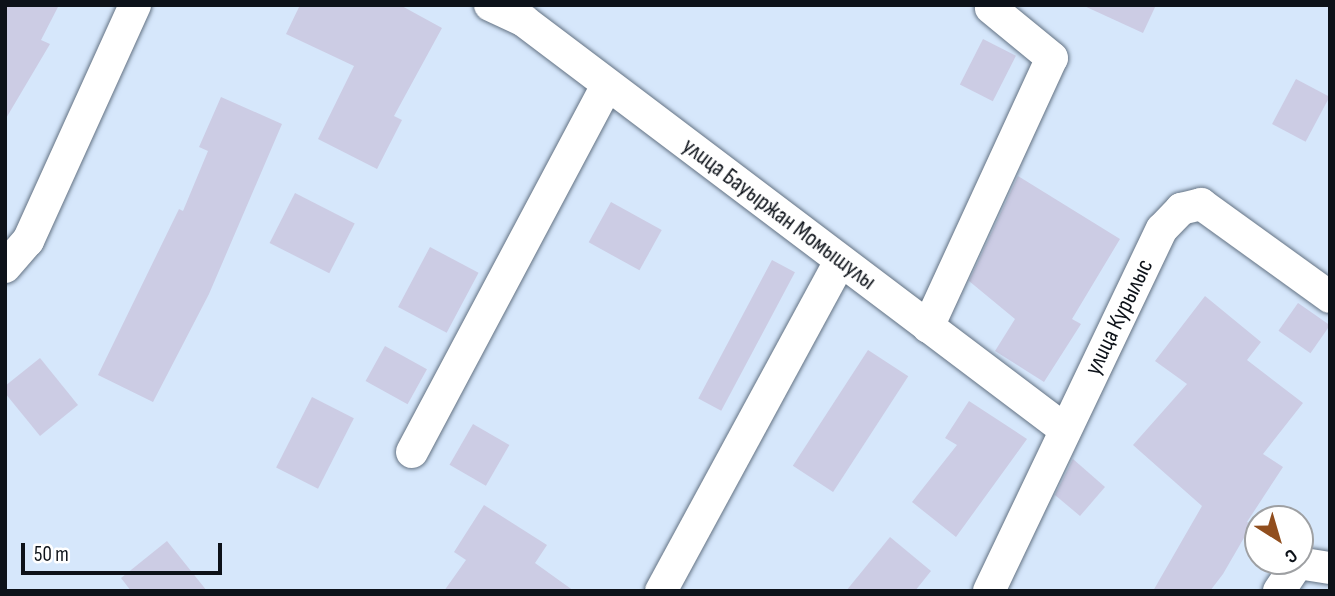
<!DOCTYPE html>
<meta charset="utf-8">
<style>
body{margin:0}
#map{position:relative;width:1335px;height:596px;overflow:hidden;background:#d6e7fb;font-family:"Sofia Sans Condensed",sans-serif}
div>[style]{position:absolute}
.building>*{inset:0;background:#cccce4;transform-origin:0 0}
.roads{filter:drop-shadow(0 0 2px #637283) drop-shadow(0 0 2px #637283)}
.minor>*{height:32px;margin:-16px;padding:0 16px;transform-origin:16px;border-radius:16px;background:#fff}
span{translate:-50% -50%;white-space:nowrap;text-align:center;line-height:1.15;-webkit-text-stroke:5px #fff;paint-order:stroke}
.street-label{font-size:24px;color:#0d1219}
.frame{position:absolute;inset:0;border:7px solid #0d1219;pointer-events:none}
.north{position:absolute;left:1244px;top:505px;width:70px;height:70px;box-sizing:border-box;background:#fff;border:2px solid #9ea0a3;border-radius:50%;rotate:143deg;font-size:19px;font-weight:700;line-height:28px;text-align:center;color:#0d1219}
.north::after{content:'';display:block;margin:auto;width:24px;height:32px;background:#914e1e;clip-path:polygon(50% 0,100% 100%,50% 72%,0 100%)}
.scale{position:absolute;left:21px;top:543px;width:201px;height:32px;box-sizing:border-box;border:4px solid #0d1219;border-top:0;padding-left:9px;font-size:21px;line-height:24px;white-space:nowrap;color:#0d1219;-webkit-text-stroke:5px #fff;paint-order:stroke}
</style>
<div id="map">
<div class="building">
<div style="clip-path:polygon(5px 5px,59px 5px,41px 40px,50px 44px,5px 120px)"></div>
<div style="clip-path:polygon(300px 5px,400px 5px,442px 28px,394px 116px,402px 120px,377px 169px,318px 139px,354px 66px,286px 34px)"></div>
<div style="clip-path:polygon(1082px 5px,1156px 5px,1143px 33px)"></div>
<div style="left:983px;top:39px;width:37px;height:51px;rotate:27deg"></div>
<div style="left:1296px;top:79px;width:38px;height:51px;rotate:28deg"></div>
<div style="clip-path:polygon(221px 97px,282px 124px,209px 294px,153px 402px,98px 375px,179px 209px,183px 211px,208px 151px,199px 147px)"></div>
<div style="clip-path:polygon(1018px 176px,1120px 239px,1072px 319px,1081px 324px,1044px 382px,995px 351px,1015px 319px,969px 281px)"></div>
<div style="left:295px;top:193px;width:67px;height:56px;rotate:27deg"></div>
<div style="left:611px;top:202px;width:58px;height:46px;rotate:29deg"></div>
<div style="left:430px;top:247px;width:55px;height:68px;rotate:28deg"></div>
<div style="left:772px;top:260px;width:26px;height:157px;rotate:28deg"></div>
<div style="clip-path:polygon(1205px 296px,1261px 342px,1247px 360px,1303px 403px,1263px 454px,1283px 467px,1247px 522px,1252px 524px,1223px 574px,1210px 591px,1153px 591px,1202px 506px,1133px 445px,1187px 384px,1155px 361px)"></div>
<div style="left:1298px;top:303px;width:39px;height:34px;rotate:35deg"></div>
<div style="left:385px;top:346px;width:48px;height:40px;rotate:29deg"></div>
<div style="left:868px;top:350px;width:48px;height:138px;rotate:33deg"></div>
<div style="clip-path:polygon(40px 358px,78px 405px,40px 436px,5px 393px,5px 386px)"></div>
<div style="left:312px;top:397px;width:47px;height:79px;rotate:27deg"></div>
<div style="clip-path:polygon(969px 401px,1027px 439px,956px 537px,912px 502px,957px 445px,945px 438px)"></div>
<div style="left:473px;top:424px;width:42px;height:47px;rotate:30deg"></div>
<div style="clip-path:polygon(1073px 459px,1105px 487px,1080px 516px,1055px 495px)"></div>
<div style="clip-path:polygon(484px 505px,547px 545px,535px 563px,574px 591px,444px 591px,466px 560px,454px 552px)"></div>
<div style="clip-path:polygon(890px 537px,931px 571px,915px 591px,846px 591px)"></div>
<div style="clip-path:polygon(167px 541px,207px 591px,131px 591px,121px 578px)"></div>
</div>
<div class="roads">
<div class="minor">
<div style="left:490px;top:5px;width:38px;rotate:25deg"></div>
<div style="left:524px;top:21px;width:677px;rotate:37.07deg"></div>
<div style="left:5px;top:267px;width:35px;rotate:-49deg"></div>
<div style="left:28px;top:241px;width:259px;rotate:-65.6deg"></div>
<div style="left:928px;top:327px;width:296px;rotate:-65.3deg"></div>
<div style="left:1052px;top:58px;width:79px;rotate:-140.7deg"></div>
<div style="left:412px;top:452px;width:416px;rotate:-62deg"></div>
<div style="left:661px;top:591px;width:375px;rotate:-61.5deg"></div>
<div style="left:989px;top:591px;width:401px;rotate:-64.5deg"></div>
<div style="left:1162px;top:229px;width:28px;rotate:-46deg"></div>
<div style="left:1181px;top:209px;width:21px;rotate:-14deg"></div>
<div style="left:1201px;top:204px;width:159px;rotate:35.8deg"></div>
<div style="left:1279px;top:591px;width:34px;rotate:-56deg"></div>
<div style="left:1298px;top:563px;width:32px;rotate:9deg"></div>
</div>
</div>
<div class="street-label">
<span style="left:779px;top:214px;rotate:37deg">улица Бауыржан Момышулы</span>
<span style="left:1119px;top:317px;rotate:-64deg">улица Курылыс</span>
</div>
<div class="frame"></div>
<div class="north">С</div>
<div class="scale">50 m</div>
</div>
